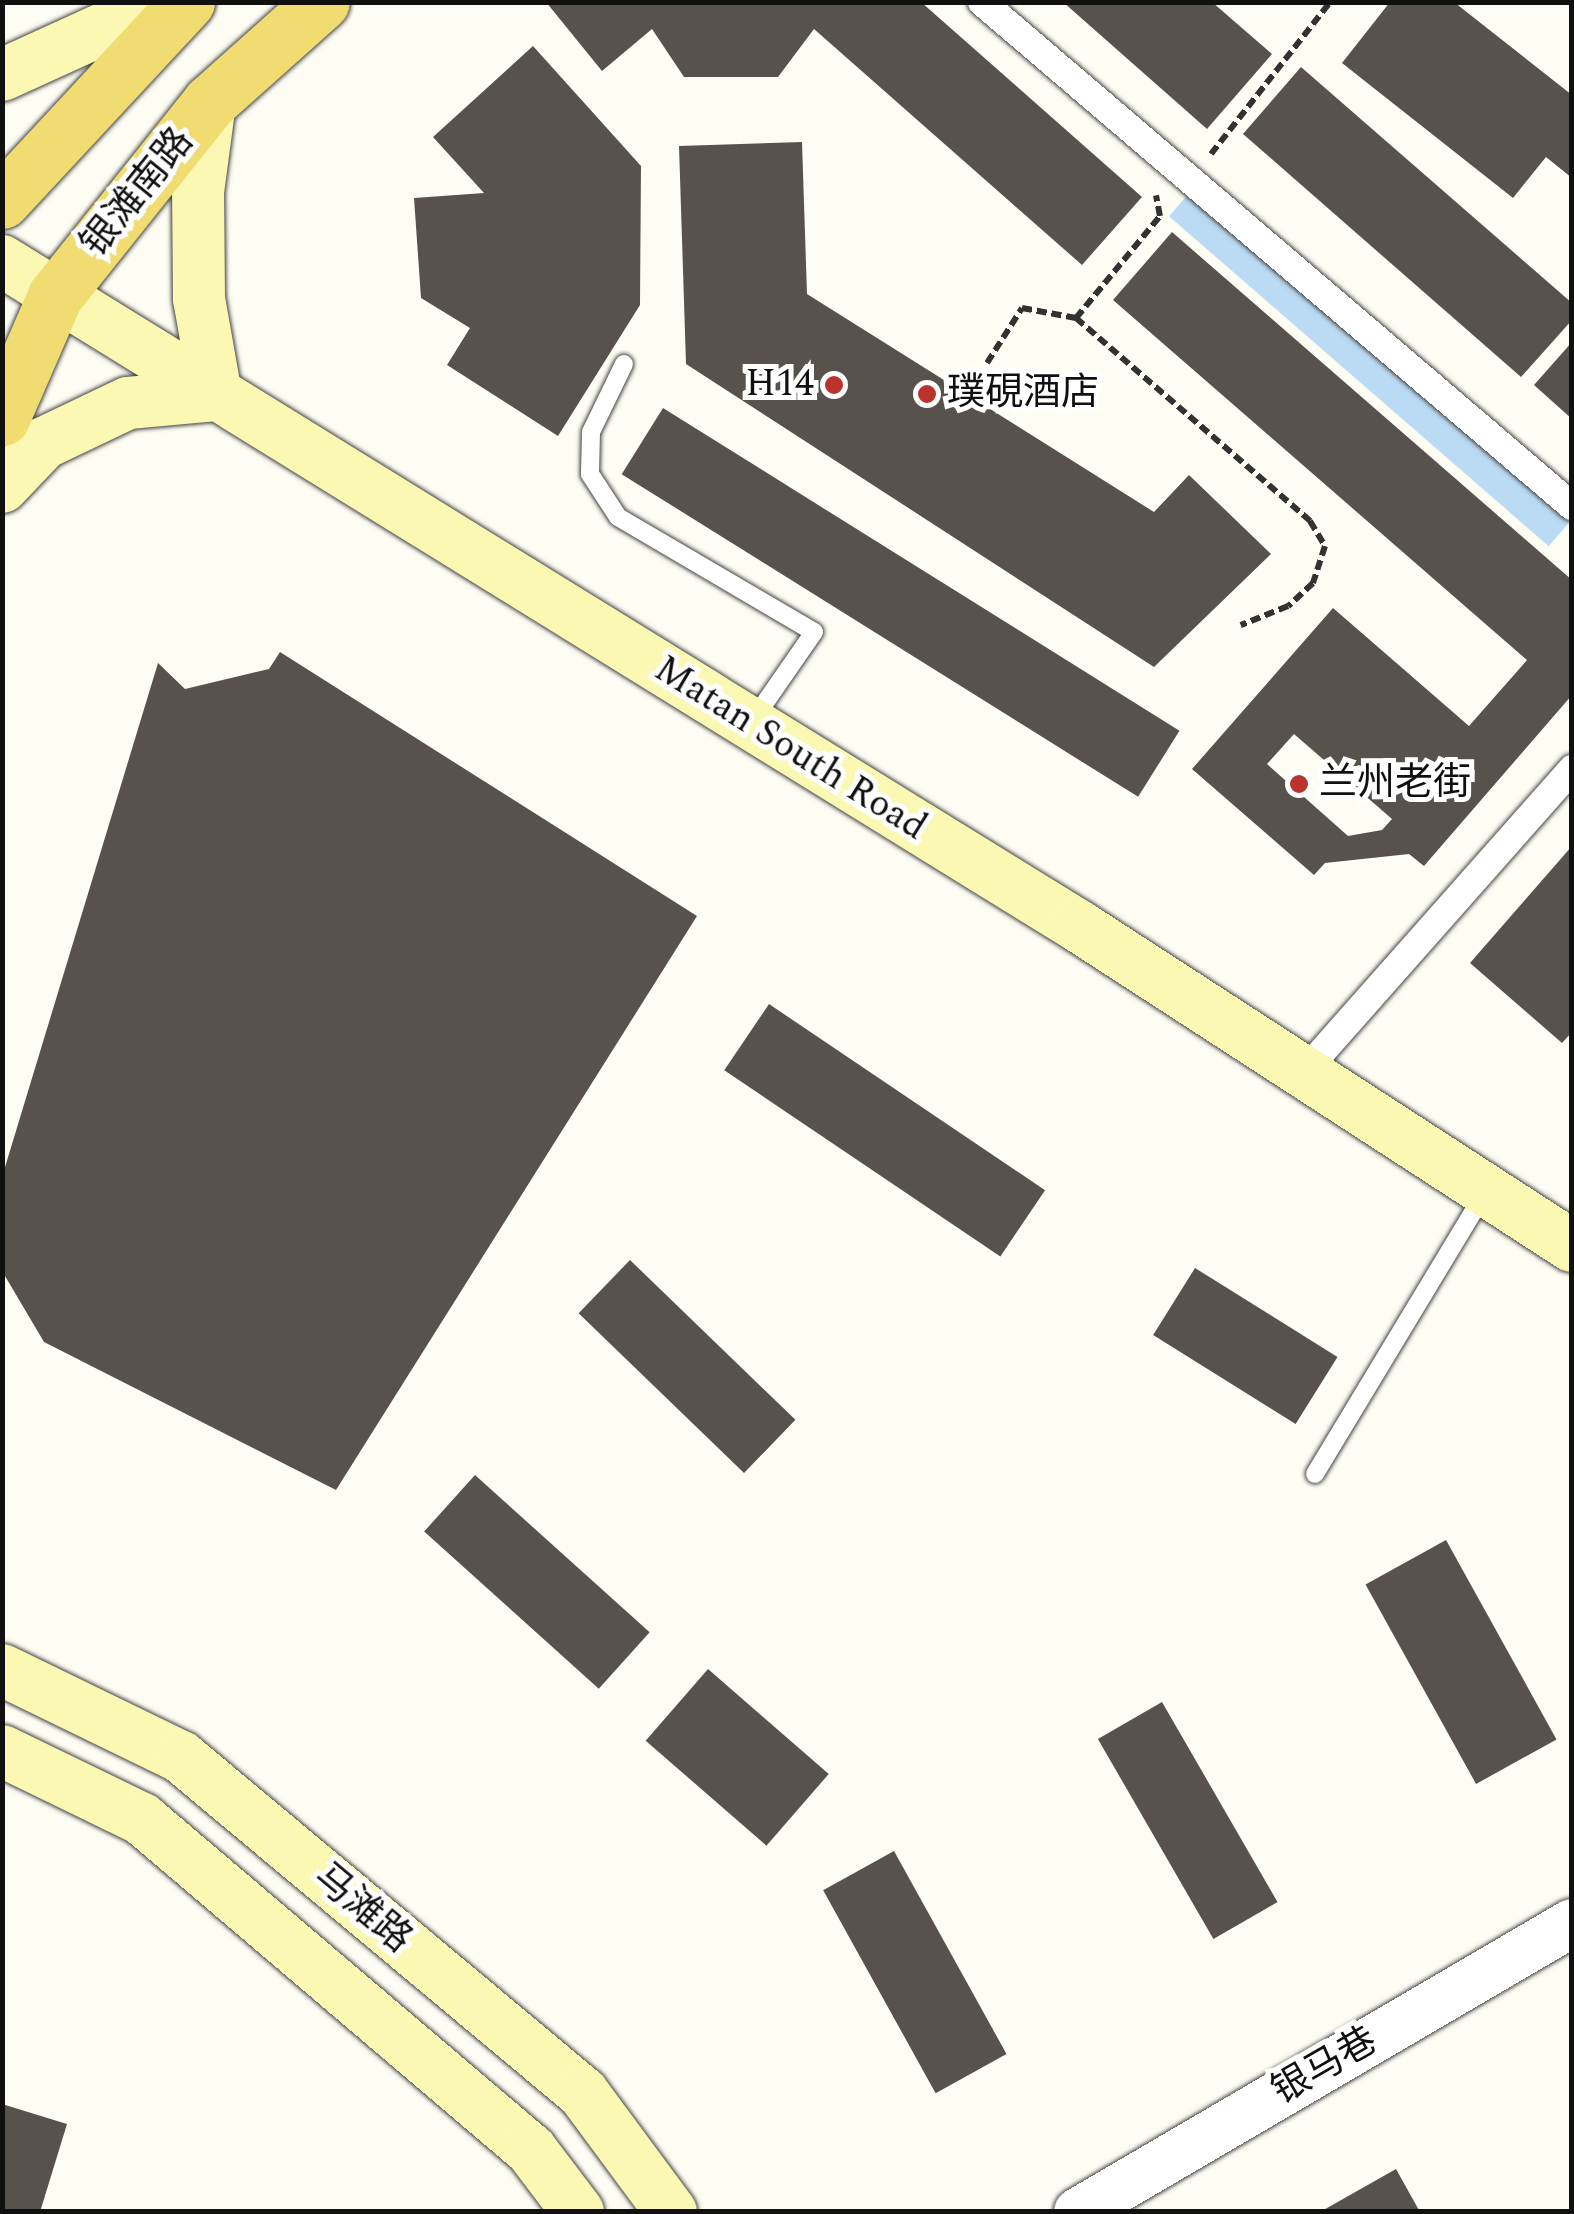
<!DOCTYPE html>
<meta charset="utf-8">
<style>
body{margin:0}
#map{position:relative;width:1574px;height:2214px;overflow:hidden;background:#fefdf4;font-family:Spectral,"Noto Sans SC",serif}
div>[style]{position:absolute}
.water>*{inset:0;background:#bbdaf3;transform-origin:0 0}
.building>*{inset:0;background:#58524d;transform-origin:0 0}
.path>*{height:6px;margin-top:-3px;transform-origin:0;background:repeating-linear-gradient(90deg,#323232 0 10px,transparent 0 15px)}
.roads{filter:drop-shadow(0 0 2px #434343) drop-shadow(0 0 2px #434343)}
.service>*{height:18px;margin:-9px;padding:0 9px;transform-origin:9px;border-radius:9px;background:#fff}
.pedestrian>*{height:28px;margin:-14px;padding:0 14px;transform-origin:14px;border-radius:14px;background:#fff}
.tertiary>*{height:48px;margin:-24px;padding:0 24px;transform-origin:24px;border-radius:24px;background:#fff}
.secondary>*{height:52px;margin:-26px;padding:0 26px;transform-origin:26px;border-radius:26px;background:#fbf8b3}
.primary>*{height:55px;margin:-27.5px;padding:0 27.5px;transform-origin:27.5px;border-radius:27.5px;background:#f1dc71}
.dots>*{width:28px;height:28px;translate:-50% -50%;box-sizing:border-box;border:5px solid #fff;border-radius:50%}
span{translate:-50% -50%;white-space:nowrap;text-align:center;line-height:1.15;-webkit-text-stroke:10px #fff;paint-order:stroke}
.street-label{font-size:38px;color:#101010}
.poi-label{font-size:38px;color:#101010}
.right{translate:-100% -50%;text-align:right}
.left{translate:0 -50%;text-align:left}
.frame{position:absolute;inset:0;border:5px solid #101010;pointer-events:none}
</style>
<div id="map">
<div class="water">
<div style="left:1190px;top:192px;width:503px;height:32px;rotate:41deg"></div>
</div>
<div class="building">
<div style="clip-path:polygon(546px 2px,921px 2px,1142px 197px,1082px 265px,814px 29px,778px 77px,684px 77px,652px 29px,602px 71px)"></div>
<div style="clip-path:polygon(1063px 2px,1212px 2px,1272px 54px,1207px 129px)"></div>
<div style="clip-path:polygon(1390px 2px,1454px 2px,1572px 95px,1572px 178px,1546px 157px,1513px 198px,1342px 63px)"></div>
<div style="clip-path:polygon(533px 46px,641px 166px,640px 305px,558px 436px,447px 365px,470px 328px,421px 298px,414px 198px,484px 193px,433px 137px)"></div>
<div style="clip-path:polygon(1301px 67px,1572px 303px,1572px 320px,1521px 377px,1243px 134px)"></div>
<div style="clip-path:polygon(802px 142px,807px 294px,1154px 512px,1189px 475px,1271px 554px,1154px 667px,686px 364px,679px 146px)"></div>
<div style="clip-path:polygon(evenodd,1172px 232px,1572px 580px,1572px 695px,1424px 866px,1409px 854px,1325px 863px,1314px 875px,1192px 769px,1333px 608px,1469px 726px,1527px 660px,1113px 300px,1172px 232px,1294px 734px,1392px 819px,1382px 830px,1348px 836px,1267px 764px,1294px 734px)"></div>
<div style="clip-path:polygon(1572px 342px,1572px 419px,1534px 385px)"></div>
<div style="left:663px;top:408px;width:609px;height:78px;rotate:32deg"></div>
<div style="clip-path:polygon(280px 652px,697px 916px,336px 1490px,44px 1342px,2px 1271px,2px 1177px,158px 663px,185px 689px,269px 669px)"></div>
<div style="clip-path:polygon(1572px 846px,1572px 1032px,1562px 1043px,1470px 963px)"></div>
<div style="left:769px;top:1004px;width:333px;height:80px;rotate:34deg"></div>
<div style="left:630px;top:1260px;width:230px;height:74px;rotate:44deg"></div>
<div style="left:1195px;top:1268px;width:168px;height:79px;rotate:32deg"></div>
<div style="left:475px;top:1475px;width:235px;height:76px;rotate:42deg"></div>
<div style="left:1446px;top:1540px;width:228px;height:92px;rotate:61deg"></div>
<div style="left:708px;top:1669px;width:160px;height:95px;rotate:41deg"></div>
<div style="left:1162px;top:1702px;width:231px;height:74px;rotate:60deg"></div>
<div style="left:894px;top:1851px;width:232px;height:81px;rotate:61deg"></div>
<div style="clip-path:polygon(2px 2104px,67px 2124px,40px 2212px,2px 2212px)"></div>
<div style="clip-path:polygon(1396px 2169px,1420px 2212px,1320px 2212px)"></div>
</div>
<div class="path">
<div style="left:1211px;top:154px;width:193px;rotate:-51.9deg"></div>
<div style="left:1076px;top:318px;width:310px;rotate:40.9deg"></div>
<div style="left:1310px;top:521px;width:29px;rotate:59deg"></div>
<div style="left:1325px;top:546px;width:39px;rotate:108deg"></div>
<div style="left:1313px;top:583px;width:34px;rotate:137deg"></div>
<div style="left:1288px;top:606px;width:51px;rotate:158deg"></div>
<div style="left:987px;top:363px;width:65px;rotate:-57.5deg"></div>
<div style="left:1022px;top:308px;width:55px;rotate:10.5deg"></div>
<div style="left:1076px;top:318px;width:132px;rotate:-50.5deg"></div>
<div style="left:1160px;top:216px;width:21px;rotate:-101deg"></div>
</div>
<div class="roads">
<div class="service">
<div style="left:624px;top:364px;width:76px;rotate:115.9deg"></div>
<div style="left:591px;top:432px;width:42px;rotate:91.4deg"></div>
<div style="left:590px;top:474px;width:51px;rotate:56.9deg"></div>
<div style="left:618px;top:517px;width:227px;rotate:30.4deg"></div>
<div style="left:814px;top:632px;width:107px;rotate:124.7deg"></div>
<div style="left:1315px;top:1474px;width:327px;rotate:-58.9deg"></div>
</div>
<div class="pedestrian">
<div style="left:982px;top:2px;width:776px;rotate:40.51deg"></div>
<div style="left:1304px;top:1072px;width:405px;rotate:-48.5deg"></div>
</div>
<div class="tertiary">
<div style="left:1078px;top:2212px;width:572px;rotate:-30.33deg"></div>
</div>
<div class="secondary">
<div style="left:2px;top:75px;width:176px;rotate:-24.5deg"></div>
<div style="left:2px;top:261px;width:1267px;rotate:31.71deg"></div>
<div style="left:1080px;top:927px;width:586px;rotate:32.96deg"></div>
<div style="left:2px;top:487px;width:61px;rotate:-46.3deg"></div>
<div style="left:44px;top:443px;width:93px;rotate:-25.5deg"></div>
<div style="left:128px;top:403px;width:88px;rotate:-5.2deg"></div>
<div style="left:216px;top:395px;width:97px;rotate:-100deg"></div>
<div style="left:199px;top:299px;width:107px;rotate:-90.5deg"></div>
<div style="left:198px;top:192px;width:91px;rotate:-82.4deg"></div>
<div style="left:2px;top:1670px;width:199px;rotate:25.9deg"></div>
<div style="left:181px;top:1757px;width:524px;rotate:39.89deg"></div>
<div style="left:583px;top:2093px;width:148px;rotate:53.5deg"></div>
<div style="left:2px;top:1751px;width:156px;rotate:25.9deg"></div>
<div style="left:142px;top:1819px;width:511px;rotate:40.39deg"></div>
<div style="left:531px;top:2150px;width:78px;rotate:52.8deg"></div>
</div>
<div class="primary">
<div style="left:2px;top:201px;width:272px;rotate:-47.1deg"></div>
<div style="left:2px;top:418px;width:133px;rotate:-66.5deg"></div>
<div style="left:55px;top:296px;width:248px;rotate:-51.4deg"></div>
<div style="left:210px;top:102px;width:150px;rotate:-41.8deg"></div>
</div>
</div>
<div class="dots">
<div style="left:834px;top:385px;background:#ba332e"></div>
<div style="left:927px;top:394px;background:#ba332e"></div>
<div style="left:1299px;top:784px;background:#ba332e"></div>
</div>
<div class="street-label">
<span style="left:138px;top:193px;rotate:-51deg">银滩南路</span>
<span style="left:790px;top:749px;rotate:32deg">Matan South Road</span>
<span style="left:362px;top:1909px;rotate:40deg">马滩路</span>
<span style="left:1325px;top:2067px;rotate:-30deg">银马巷</span>
</div>
<div class="poi-label">
<span class="right" style="left:814px;top:385px">H14</span>
<span class="left" style="left:947px;top:394px">璞硯酒店</span>
<span class="left" style="left:1319px;top:784px">兰州老街</span>
</div>
<div class="frame"></div>
</div>
